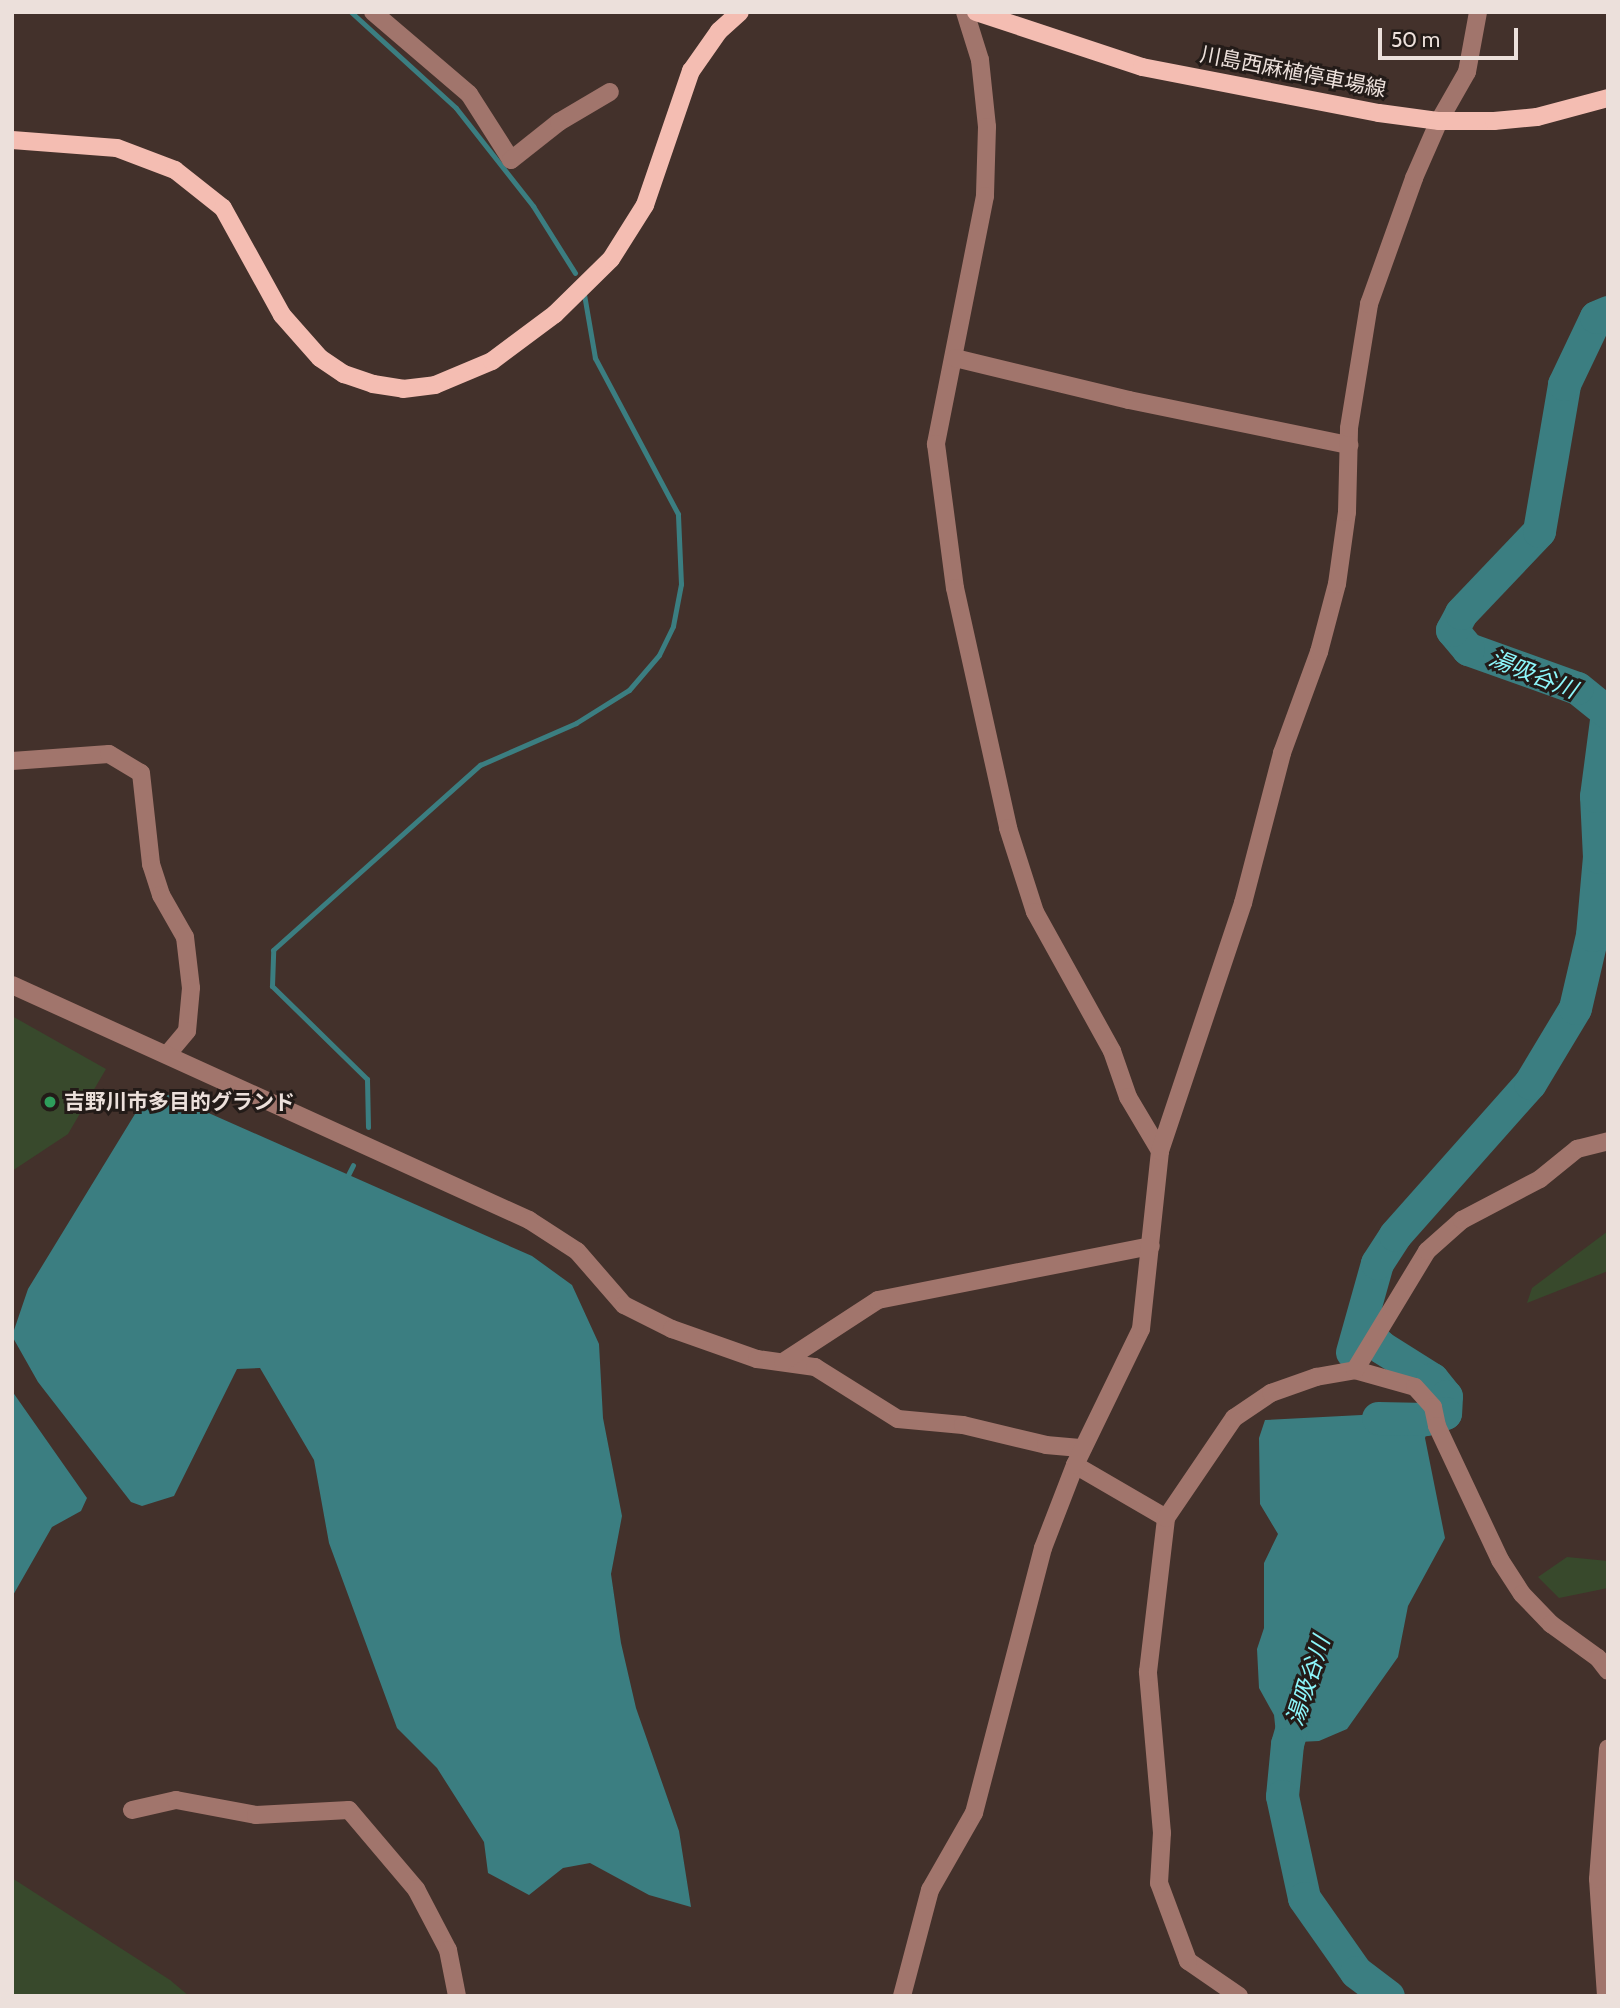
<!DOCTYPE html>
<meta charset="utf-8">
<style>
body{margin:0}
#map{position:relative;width:1620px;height:2008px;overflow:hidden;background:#43312b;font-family:Cabin,"Noto Sans JP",sans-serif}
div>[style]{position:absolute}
.green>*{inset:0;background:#38492c}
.water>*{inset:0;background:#3b7e81}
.stream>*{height:5px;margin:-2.5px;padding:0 2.5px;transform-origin:2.5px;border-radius:2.5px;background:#3b7e81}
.river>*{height:33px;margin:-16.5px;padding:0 16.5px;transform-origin:16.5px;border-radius:16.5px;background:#3b7e81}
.minor>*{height:18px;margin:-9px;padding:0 9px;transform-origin:9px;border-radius:9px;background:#a1756c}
.major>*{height:18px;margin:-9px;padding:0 9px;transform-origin:9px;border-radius:9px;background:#f4bdb2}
.dots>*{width:19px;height:19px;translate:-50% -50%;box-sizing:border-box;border:4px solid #231b18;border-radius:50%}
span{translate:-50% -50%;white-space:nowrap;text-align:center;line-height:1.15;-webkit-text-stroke:6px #231b18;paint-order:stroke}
.street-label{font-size:21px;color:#ece0db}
.poi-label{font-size:21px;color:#ece0db;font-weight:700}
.left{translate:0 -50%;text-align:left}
.water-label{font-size:23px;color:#8df7fb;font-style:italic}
.frame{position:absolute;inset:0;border:14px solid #ece0db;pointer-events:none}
.scale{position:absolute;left:1378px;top:28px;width:140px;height:32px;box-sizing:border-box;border:4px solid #ece0db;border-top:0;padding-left:9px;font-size:21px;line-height:24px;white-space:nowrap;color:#ece0db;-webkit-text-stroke:5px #231b18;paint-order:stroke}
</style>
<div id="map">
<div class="green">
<div style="clip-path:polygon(12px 1016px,106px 1069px,68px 1134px,12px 1171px)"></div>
<div style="clip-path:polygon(1608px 1231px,1608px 1271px,1527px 1303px,1532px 1288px)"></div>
<div style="clip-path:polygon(1567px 1557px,1608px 1561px,1608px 1588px,1559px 1598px,1538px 1577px)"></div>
<div style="clip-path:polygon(12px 1878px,170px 1980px,189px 1996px,12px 1996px)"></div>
</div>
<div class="water">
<div style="clip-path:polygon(159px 1091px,532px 1256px,572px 1285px,599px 1344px,603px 1418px,622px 1516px,611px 1574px,621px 1643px,636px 1708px,679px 1831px,691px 1907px,649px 1895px,590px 1863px,563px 1868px,529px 1895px,488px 1873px,484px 1842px,437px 1768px,397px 1728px,329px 1543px,314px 1460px,260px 1368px,237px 1369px,174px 1496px,142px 1506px,131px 1502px,38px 1382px,12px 1336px,28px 1289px,146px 1096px)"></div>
<div style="clip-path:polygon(12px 1391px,87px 1498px,81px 1511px,52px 1527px,12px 1597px)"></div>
<div style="clip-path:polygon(1419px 1412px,1428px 1430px,1425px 1438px,1445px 1538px,1408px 1606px,1398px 1657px,1347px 1729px,1319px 1741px,1277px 1743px,1274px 1715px,1259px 1688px,1257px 1649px,1264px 1628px,1264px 1563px,1278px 1534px,1260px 1504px,1259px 1438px,1265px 1420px)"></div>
</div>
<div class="stream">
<div style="left:351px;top:12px;width:142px;rotate:42.4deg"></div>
<div style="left:456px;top:108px;width:125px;rotate:51.8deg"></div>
<div style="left:533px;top:206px;width:79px;rotate:57.9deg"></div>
<div style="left:368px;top:1127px;width:48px;rotate:-91.2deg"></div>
<div style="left:367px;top:1079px;width:133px;rotate:-135.6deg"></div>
<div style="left:272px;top:986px;width:36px;rotate:-88deg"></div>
<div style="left:273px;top:950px;width:278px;rotate:-41.8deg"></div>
<div style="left:480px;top:765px;width:105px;rotate:-23.6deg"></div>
<div style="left:576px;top:723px;width:62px;rotate:-31.9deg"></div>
<div style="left:629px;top:690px;width:46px;rotate:-49.4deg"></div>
<div style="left:659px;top:655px;width:32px;rotate:-64deg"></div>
<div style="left:673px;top:626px;width:43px;rotate:-79.2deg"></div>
<div style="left:681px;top:584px;width:70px;rotate:-92.5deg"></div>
<div style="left:678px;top:514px;width:177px;rotate:-118deg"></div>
<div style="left:595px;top:358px;width:65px;rotate:-99.8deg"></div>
<div style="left:348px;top:1175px;width:11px;rotate:-63deg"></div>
</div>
<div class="river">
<div style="left:1362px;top:1329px;width:26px;rotate:43deg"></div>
<div style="left:1381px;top:1347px;width:60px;rotate:32.1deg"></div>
<div style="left:1432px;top:1379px;width:22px;rotate:51deg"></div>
<div style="left:1446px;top:1396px;width:17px;rotate:93deg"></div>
<div style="left:1445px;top:1413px;width:20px;rotate:162deg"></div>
<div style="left:1426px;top:1419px;width:48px;rotate:-178.8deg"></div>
<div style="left:1352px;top:1352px;width:92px;rotate:-74.3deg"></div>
<div style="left:1377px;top:1263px;width:33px;rotate:-57deg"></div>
<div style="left:1395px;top:1235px;width:203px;rotate:-48.4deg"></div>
<div style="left:1530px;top:1083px;width:87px;rotate:-59deg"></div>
<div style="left:1575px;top:1008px;width:75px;rotate:-76.9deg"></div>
<div style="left:1592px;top:935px;width:78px;rotate:-84.9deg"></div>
<div style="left:1599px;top:857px;width:61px;rotate:-92.8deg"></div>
<div style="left:1596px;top:796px;width:85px;rotate:-82.5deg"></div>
<div style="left:1607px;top:712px;width:38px;rotate:-141deg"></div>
<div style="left:1577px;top:688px;width:116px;rotate:-160.3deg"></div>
<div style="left:1468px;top:649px;width:25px;rotate:-130deg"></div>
<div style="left:1452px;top:630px;width:19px;rotate:-62deg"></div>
<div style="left:1461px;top:613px;width:113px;rotate:-46.4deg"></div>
<div style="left:1539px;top:531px;width:149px;rotate:-80.3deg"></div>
<div style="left:1564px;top:384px;width:74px;rotate:-64.5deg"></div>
<div style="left:1596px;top:317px;width:13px;rotate:-23deg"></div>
<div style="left:1300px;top:1699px;width:47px;rotate:106.1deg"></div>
<div style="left:1287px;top:1744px;width:52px;rotate:95.5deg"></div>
<div style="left:1282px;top:1796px;width:104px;rotate:77.8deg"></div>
<div style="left:1304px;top:1898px;width:90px;rotate:54.9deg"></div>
<div style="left:1356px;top:1972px;width:40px;rotate:37deg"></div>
</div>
<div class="minor">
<div style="left:373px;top:12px;width:126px;rotate:40.5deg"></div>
<div style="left:469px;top:94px;width:78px;rotate:57.5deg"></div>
<div style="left:511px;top:160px;width:61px;rotate:-38.4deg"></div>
<div style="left:559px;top:122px;width:59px;rotate:-30.5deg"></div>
<div style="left:965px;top:12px;width:50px;rotate:72.6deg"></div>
<div style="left:980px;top:60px;width:67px;rotate:84deg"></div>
<div style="left:987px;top:127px;width:69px;rotate:91.7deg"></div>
<div style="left:985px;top:196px;width:253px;rotate:101.2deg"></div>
<div style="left:936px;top:444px;width:145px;rotate:82.5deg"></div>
<div style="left:955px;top:588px;width:246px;rotate:77.5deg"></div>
<div style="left:1008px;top:828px;width:88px;rotate:72.2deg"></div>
<div style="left:1035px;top:912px;width:159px;rotate:61deg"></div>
<div style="left:1112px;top:1051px;width:49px;rotate:70.8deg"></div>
<div style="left:1128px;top:1097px;width:63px;rotate:59.3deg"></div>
<div style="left:955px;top:358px;width:179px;rotate:13.6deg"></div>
<div style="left:1129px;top:400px;width:225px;rotate:11.6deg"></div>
<div style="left:12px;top:761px;width:97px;rotate:-4.1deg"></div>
<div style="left:109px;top:754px;width:37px;rotate:31deg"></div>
<div style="left:141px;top:773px;width:92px;rotate:83.7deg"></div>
<div style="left:151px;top:864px;width:33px;rotate:72deg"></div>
<div style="left:161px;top:895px;width:48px;rotate:60.3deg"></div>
<div style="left:185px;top:937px;width:51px;rotate:83.3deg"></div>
<div style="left:191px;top:988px;width:43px;rotate:95.3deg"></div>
<div style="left:187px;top:1031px;width:30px;rotate:130deg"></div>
<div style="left:12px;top:985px;width:568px;rotate:24.44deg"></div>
<div style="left:529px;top:1220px;width:57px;rotate:32.9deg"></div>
<div style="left:577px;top:1251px;width:72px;rotate:49deg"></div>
<div style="left:624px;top:1305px;width:54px;rotate:26.6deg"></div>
<div style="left:672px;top:1329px;width:90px;rotate:19.4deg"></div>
<div style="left:757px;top:1359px;width:59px;rotate:7.9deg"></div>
<div style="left:815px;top:1367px;width:98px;rotate:32.1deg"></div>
<div style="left:898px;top:1419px;width:65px;rotate:5.3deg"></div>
<div style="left:963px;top:1425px;width:85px;rotate:13.5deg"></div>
<div style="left:1046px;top:1445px;width:37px;rotate:5deg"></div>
<div style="left:783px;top:1362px;width:113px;rotate:-33.1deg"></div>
<div style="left:878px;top:1300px;width:278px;rotate:-11.2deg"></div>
<div style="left:1355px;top:1370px;width:62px;rotate:15.8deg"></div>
<div style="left:1415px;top:1387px;width:27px;rotate:48deg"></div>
<div style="left:1433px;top:1407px;width:19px;rotate:78deg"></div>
<div style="left:1437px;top:1426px;width:148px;rotate:64.8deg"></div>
<div style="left:1500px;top:1560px;width:40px;rotate:57.1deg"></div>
<div style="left:1522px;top:1594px;width:42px;rotate:46deg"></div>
<div style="left:1551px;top:1624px;width:58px;rotate:35.9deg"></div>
<div style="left:1598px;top:1658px;width:16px;rotate:52deg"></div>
<div style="left:1075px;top:1465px;width:105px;rotate:30.2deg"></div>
<div style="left:132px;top:1810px;width:45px;rotate:-12.8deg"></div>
<div style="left:176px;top:1800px;width:81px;rotate:10.6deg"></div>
<div style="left:256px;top:1815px;width:93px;rotate:-3.1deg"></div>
<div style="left:349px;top:1810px;width:104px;rotate:49.7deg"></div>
<div style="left:416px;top:1889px;width:69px;rotate:62.3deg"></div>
<div style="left:448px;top:1950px;width:47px;rotate:78.9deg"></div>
<div style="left:902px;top:1996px;width:110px;rotate:-75.2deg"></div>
<div style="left:930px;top:1890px;width:89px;rotate:-60.3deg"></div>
<div style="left:974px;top:1813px;width:274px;rotate:-75.4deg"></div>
<div style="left:1043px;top:1548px;width:89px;rotate:-68.9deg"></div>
<div style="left:1075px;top:1465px;width:151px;rotate:-64.1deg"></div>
<div style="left:1141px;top:1329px;width:179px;rotate:-83.9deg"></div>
<div style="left:1160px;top:1151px;width:262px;rotate:-71.5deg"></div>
<div style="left:1243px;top:903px;width:155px;rotate:-75.4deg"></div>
<div style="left:1282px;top:753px;width:108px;rotate:-69.9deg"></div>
<div style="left:1319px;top:652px;width:70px;rotate:-75.2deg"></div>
<div style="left:1337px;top:584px;width:73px;rotate:-82.1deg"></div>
<div style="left:1347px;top:512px;width:84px;rotate:-88.6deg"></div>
<div style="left:1349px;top:428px;width:126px;rotate:-80.8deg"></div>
<div style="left:1369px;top:304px;width:134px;rotate:-70.3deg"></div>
<div style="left:1414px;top:178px;width:62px;rotate:-66.3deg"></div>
<div style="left:1439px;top:121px;width:56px;rotate:-60.3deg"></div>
<div style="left:1467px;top:72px;width:61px;rotate:-79.6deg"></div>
<div style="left:1239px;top:1996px;width:62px;rotate:-145.5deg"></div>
<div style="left:1188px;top:1961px;width:83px;rotate:-110.4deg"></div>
<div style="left:1159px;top:1883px;width:50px;rotate:-86.6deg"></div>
<div style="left:1162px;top:1833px;width:162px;rotate:-95deg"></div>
<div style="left:1148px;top:1672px;width:155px;rotate:-83.3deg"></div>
<div style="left:1166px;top:1518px;width:121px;rotate:-55.8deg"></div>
<div style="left:1234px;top:1418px;width:45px;rotate:-34deg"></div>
<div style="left:1271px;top:1393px;width:48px;rotate:-19.6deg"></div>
<div style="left:1316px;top:1377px;width:40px;rotate:-10deg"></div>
<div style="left:1355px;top:1370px;width:139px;rotate:-58.8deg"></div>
<div style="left:1427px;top:1251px;width:47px;rotate:-41.5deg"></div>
<div style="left:1462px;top:1220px;width:88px;rotate:-27.7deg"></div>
<div style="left:1540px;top:1179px;width:48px;rotate:-39deg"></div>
<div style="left:1577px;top:1149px;width:32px;rotate:-14deg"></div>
<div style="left:1606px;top:1996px;width:117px;rotate:-93.9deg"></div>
<div style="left:1598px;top:1879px;width:131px;rotate:-85.6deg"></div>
</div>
<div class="major">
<div style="left:976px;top:12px;width:175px;rotate:18.3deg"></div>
<div style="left:1142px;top:67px;width:241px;rotate:11deg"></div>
<div style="left:1379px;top:113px;width:61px;rotate:7.6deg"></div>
<div style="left:1439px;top:121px;width:55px"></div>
<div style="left:1494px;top:121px;width:43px;rotate:-5.3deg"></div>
<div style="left:1537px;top:117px;width:73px;rotate:-15deg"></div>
<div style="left:12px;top:140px;width:105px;rotate:4.4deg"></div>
<div style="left:117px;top:148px;width:62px;rotate:20.8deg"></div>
<div style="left:175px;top:170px;width:61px;rotate:38.4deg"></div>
<div style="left:223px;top:208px;width:122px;rotate:61.1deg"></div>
<div style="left:282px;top:315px;width:57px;rotate:48.5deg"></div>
<div style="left:320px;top:358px;width:29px;rotate:34deg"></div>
<div style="left:344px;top:374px;width:31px;rotate:19deg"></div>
<div style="left:373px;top:384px;width:30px;rotate:9deg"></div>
<div style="left:403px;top:389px;width:32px;rotate:-7deg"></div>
<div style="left:435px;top:385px;width:62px;rotate:-22.8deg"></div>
<div style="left:492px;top:361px;width:79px;rotate:-36.7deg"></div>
<div style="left:555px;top:314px;width:78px;rotate:-44.5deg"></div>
<div style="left:611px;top:259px;width:64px;rotate:-57.8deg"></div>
<div style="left:645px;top:205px;width:142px;rotate:-71.1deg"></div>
<div style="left:691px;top:71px;width:49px;rotate:-55deg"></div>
<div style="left:719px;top:31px;width:28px;rotate:-42deg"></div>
</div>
<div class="dots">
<div style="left:50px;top:1102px;background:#2e9e5b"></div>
</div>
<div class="street-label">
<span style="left:1293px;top:72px;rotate:11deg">川島西麻植停車場線</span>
</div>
<div class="poi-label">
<span class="left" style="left:64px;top:1102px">吉野川市多目的グランド</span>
</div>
<div class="water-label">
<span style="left:1533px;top:674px;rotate:22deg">湯吸谷川</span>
<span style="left:1308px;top:1681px;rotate:-72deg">湯吸谷川</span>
</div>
<div class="frame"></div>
<div class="scale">50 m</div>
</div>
